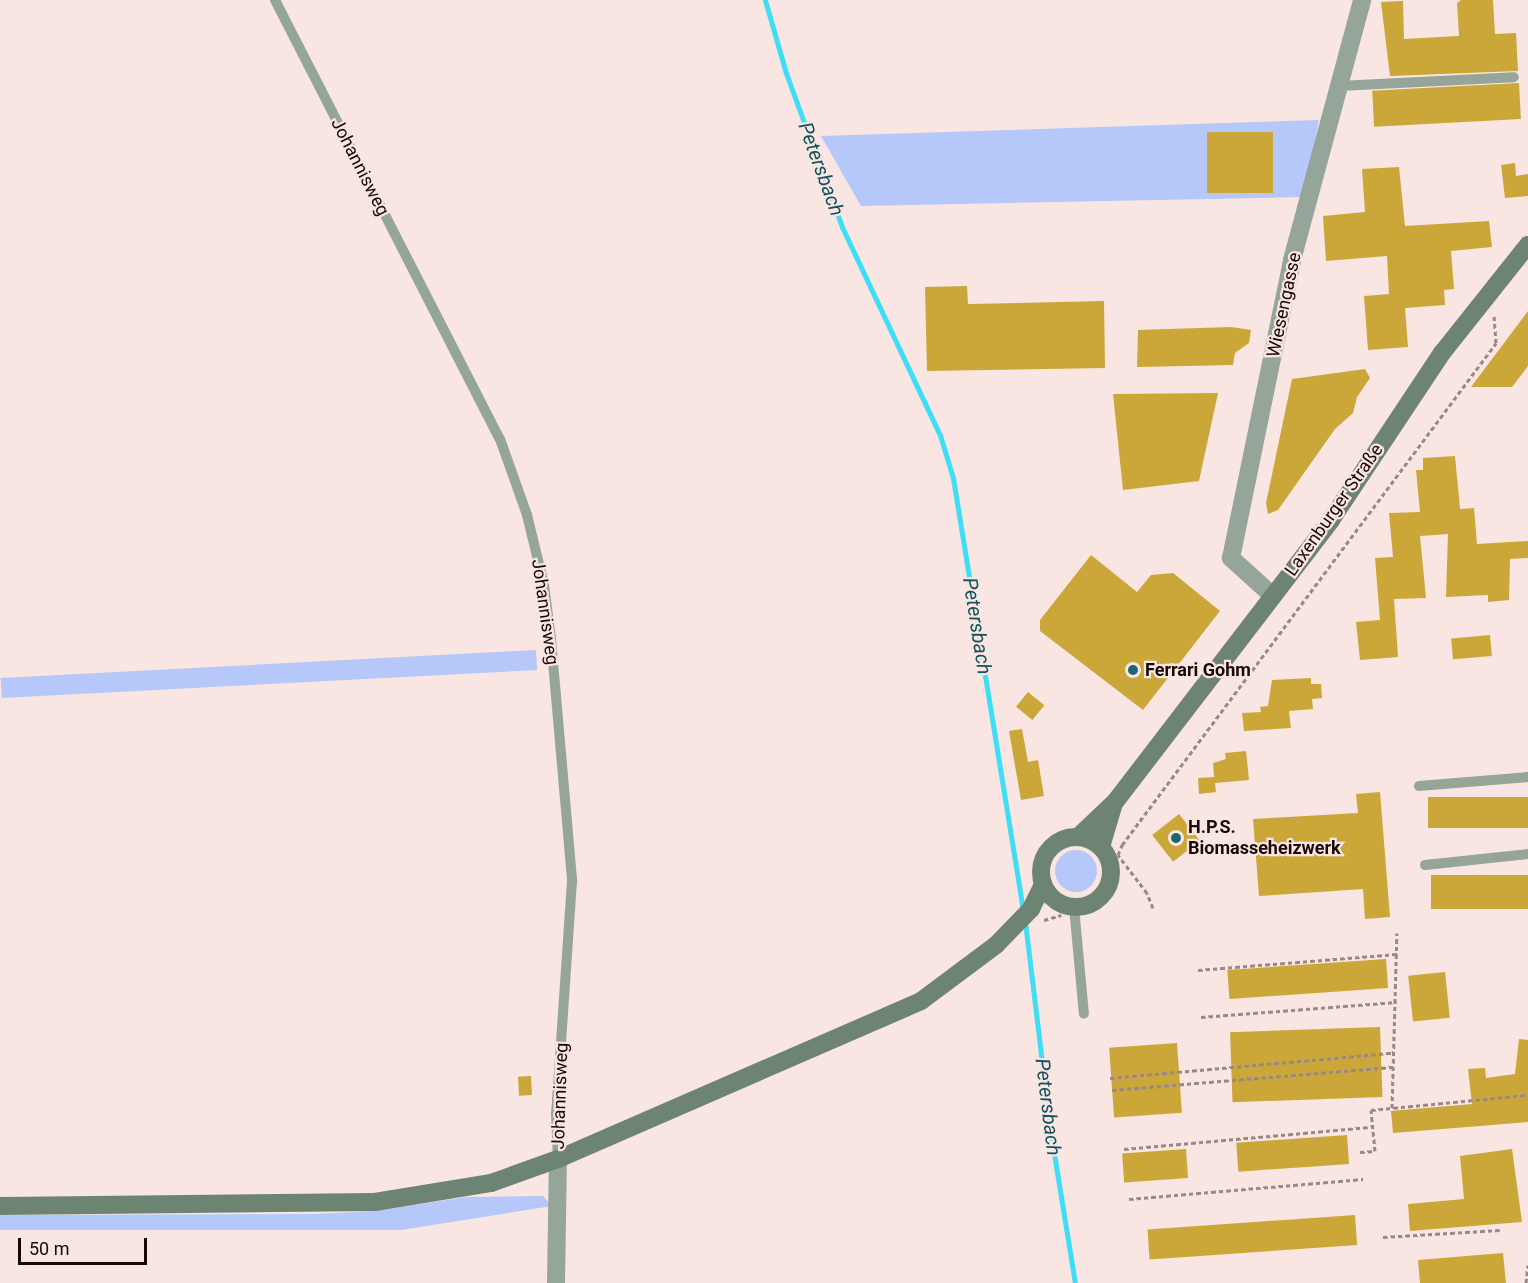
<!DOCTYPE html>
<meta charset="utf-8">
<style>
body{margin:0}
#map{position:relative;width:1528px;height:1283px;overflow:hidden;background:#f9e5e1;font-family:Roboto,sans-serif}
div>[style]{position:absolute}
.green>*{inset:0;background:#b6c7f9;transform-origin:0 0}
.round{border-radius:50%}
.stream>*{height:5px;margin:-2.5px;padding:0 2.5px;transform-origin:2.5px;border-radius:2.5px;background:#3edef7}
.building>*{inset:0;background:#cba739;transform-origin:0 0}
.path>*{height:3px;margin-top:-1.5px;transform-origin:0;background:repeating-linear-gradient(90deg,#9a8885 0 4.5px,transparent 0 7.5px)}
.lane>*{height:10px;margin:-5px;padding:0 5px;transform-origin:5px;border-radius:5px;background:#96a599}
.street>*{height:18px;margin:-9px;padding:0 9px;transform-origin:9px;border-radius:9px;background:#96a599}
.secondary>*{height:18px;margin:-9px;padding:0 9px;transform-origin:9px;border-radius:9px;background:#6e8472}
.secondary>.ring{margin:-9px;padding:0;box-sizing:content-box;background:none;border:18px solid #6e8472;border-radius:50%}
.dots>*{width:16px;height:16px;translate:-50% -50%;box-sizing:border-box;border:3px solid #f9e5e1;border-radius:50%}
span{translate:-50% -50%;white-space:nowrap;text-align:center;line-height:1.15;-webkit-text-stroke:4.5px #f9e5e1;paint-order:stroke}
.street-label{font-size:18px;color:#180907}
.poi-label{font-size:18px;color:#180907;font-weight:700}
.left{translate:0 -50%;text-align:left}
.water-label{font-size:20px;color:#0f525c;font-style:italic}
.scale{position:absolute;left:18px;top:1238px;width:129px;height:27px;box-sizing:border-box;border:3px solid #180907;border-top:0;padding-left:8px;font-size:18px;line-height:21px;white-space:nowrap;color:#180907;-webkit-text-stroke:4px #f9e5e1;paint-order:stroke}
</style>
<div id="map">
<div class="green">
<div style="clip-path:polygon(1319px 120px,1304px 197px,861px 206px,821px 136px)"></div>
<div style="left:536px;top:650px;width:20px;height:536px;rotate:87deg"></div>
<div class="round" style="left:1055px;top:850px;width:42px;height:42px"></div>
<div style="clip-path:polygon(543px 1196px,552px 1206px,401px 1230px,0 1230px,0 1215px,315px 1214px,376px 1211px,466px 1197px)"></div>
</div>
<div class="stream">
<div style="left:765px;top:0;width:76px;rotate:74deg"></div>
<div style="left:786px;top:73px;width:164px;rotate:70deg"></div>
<div style="left:842px;top:227px;width:230px;rotate:64.8deg"></div>
<div style="left:940px;top:435px;width:45px;rotate:73.2deg"></div>
<div style="left:953px;top:478px;width:438px;rotate:80.8deg"></div>
<div style="left:1025px;top:922px;width:209px;rotate:83.1deg"></div>
<div style="left:1050px;top:1129px;width:156px;rotate:80.8deg"></div>
</div>
<div class="building">
<div style="clip-path:polygon(1461px 0,1493px 0,1495px 34px,1516px 33px,1518px 71px,1390px 76px,1381px 2px,1403px 1px,1404px 39px,1459px 36px,1457px 3px)"></div>
<div style="left:1519px;top:83px;width:36px;height:147px;rotate:87deg"></div>
<div style="left:1207px;top:132px;width:66px;height:61px"></div>
<div style="clip-path:polygon(1515px 163px,1516px 176px,1528px 174px,1528px 196px,1505px 198px,1501px 165px)"></div>
<div style="clip-path:polygon(1399px 167px,1405px 226px,1489px 221px,1492px 247px,1451px 251px,1454px 289px,1444px 290px,1445px 305px,1405px 308px,1408px 347px,1368px 350px,1364px 296px,1389px 294px,1387px 256px,1326px 261px,1323px 216px,1365px 212px,1362px 169px)"></div>
<div style="clip-path:polygon(967px 286px,968px 304px,1104px 301px,1105px 368px,927px 371px,925px 287px)"></div>
<div style="clip-path:polygon(1528px 311px,1528px 366px,1512px 387px,1471px 387px)"></div>
<div style="clip-path:polygon(1231px 327px,1251px 330px,1249px 343px,1235px 353px,1233px 365px,1137px 367px,1138px 330px)"></div>
<div style="clip-path:polygon(1365px 369px,1370px 378px,1357px 397px,1353px 413px,1335px 429px,1278px 510px,1268px 514px,1266px 503px,1292px 379px)"></div>
<div style="clip-path:polygon(1218px 393px,1199px 481px,1123px 490px,1113px 394px)"></div>
<div style="clip-path:polygon(1455px 456px,1460px 509px,1474px 508px,1477px 544px,1528px 541px,1528px 558px,1510px 559px,1509px 600px,1488px 602px,1488px 595px,1446px 597px,1448px 534px,1420px 536px,1426px 598px,1394px 599px,1398px 657px,1360px 660px,1356px 622px,1380px 620px,1375px 558px,1393px 557px,1389px 513px,1420px 512px,1416px 470px,1423px 470px,1423px 458px)"></div>
<div style="clip-path:polygon(1091px 555px,1137px 592px,1151px 575px,1173px 573px,1220px 611px,1143px 710px,1040px 631px,1040px 620px)"></div>
<div style="left:1490px;top:635px;width:21px;height:39px;rotate:85deg"></div>
<div style="clip-path:polygon(1311px 678px,1311px 684px,1321px 684px,1322px 698px,1312px 699px,1313px 709px,1289px 711px,1291px 728px,1244px 731px,1242px 713px,1261px 712px,1260px 707px,1268px 706px,1272px 680px)"></div>
<div style="left:1028px;top:692px;width:21px;height:19px;rotate:39deg"></div>
<div style="clip-path:polygon(1022px 729px,1028px 762px,1038px 760px,1044px 796px,1021px 800px,1009px 731px)"></div>
<div style="clip-path:polygon(1246px 751px,1249px 780px,1215px 783px,1216px 792px,1199px 794px,1198px 778px,1214px 777px,1213px 763px,1226px 759px,1225px 753px)"></div>
<div style="clip-path:polygon(1380px 792px,1390px 917px,1365px 919px,1363px 889px,1259px 896px,1253px 819px,1358px 813px,1356px 794px)"></div>
<div style="left:1528px;top:797px;width:31px;height:100px;rotate:90deg"></div>
<div style="left:1179px;top:814px;width:34px;height:34px;rotate:52deg"></div>
<div style="left:1528px;top:875px;width:34px;height:97px;rotate:90deg"></div>
<div style="left:1386px;top:959px;width:29px;height:159px;rotate:86deg"></div>
<div style="left:1445px;top:972px;width:46px;height:37px;rotate:84deg"></div>
<div style="left:1380px;top:1027px;width:70px;height:150px;rotate:88deg"></div>
<div style="clip-path:polygon(1519px 1039px,1528px 1040px,1528px 1122px,1393px 1133px,1391px 1111px,1472px 1104px,1468px 1069px,1485px 1068px,1486px 1078px,1515px 1074px)"></div>
<div style="left:1177px;top:1043px;width:70px;height:68px;rotate:86deg"></div>
<div style="left:531px;top:1076px;width:19px;height:13px;rotate:87deg"></div>
<div style="left:1347px;top:1135px;width:29px;height:111px;rotate:86deg"></div>
<div style="left:1186px;top:1149px;width:29px;height:64px;rotate:86deg"></div>
<div style="clip-path:polygon(1512px 1149px,1522px 1222px,1410px 1231px,1408px 1204px,1464px 1199px,1460px 1156px)"></div>
<div style="left:1355px;top:1215px;width:30px;height:208px;rotate:86deg"></div>
<div style="clip-path:polygon(1503px 1253px,1506px 1283px,1420px 1283px,1418px 1260px)"></div>
</div>
<div class="path">
<div style="left:1153px;top:908px;width:16px;rotate:-112deg"></div>
<div style="left:1147px;top:893px;width:48px;rotate:-127.3deg"></div>
<div style="left:1118px;top:855px;width:11px;rotate:-68deg"></div>
<div style="left:1122px;top:845px;width:626px;rotate:-53.31deg"></div>
<div style="left:1496px;top:343px;width:27px;rotate:-94deg"></div>
<div style="left:1044px;top:920px;width:18px;rotate:-16deg"></div>
<div style="left:1198px;top:970px;width:200px;rotate:-4.6deg"></div>
<div style="left:1201px;top:1017px;width:196px;rotate:-4.4deg"></div>
<div style="left:1110px;top:1078px;width:283px;rotate:-5.1deg"></div>
<div style="left:1112px;top:1090px;width:281px;rotate:-4.7deg"></div>
<div style="left:1392px;top:1108px;width:175px;rotate:-88.4deg"></div>
<div style="left:1124px;top:1149px;width:249px;rotate:-5.1deg"></div>
<div style="left:1360px;top:1152px;width:15px;rotate:-4deg"></div>
<div style="left:1375px;top:1151px;width:41px;rotate:-95.6deg"></div>
<div style="left:1371px;top:1110px;width:158px;rotate:-5.5deg"></div>
<div style="left:1129px;top:1199px;width:235px;rotate:-4.9deg"></div>
<div style="left:1383px;top:1237px;width:117px;rotate:-3.4deg"></div>
<div style="left:1526px;top:1283px;width:18px;rotate:-84deg"></div>
</div>
<div class="lane">
<div style="left:275px;top:0;width:493px;rotate:62.9deg"></div>
<div style="left:500px;top:439px;width:81px;rotate:70.4deg"></div>
<div style="left:527px;top:515px;width:72px;rotate:76.3deg"></div>
<div style="left:544px;top:585px;width:54px;rotate:82.6deg"></div>
<div style="left:551px;top:639px;width:243px;rotate:85deg"></div>
<div style="left:572px;top:881px;width:233px;rotate:93.9deg"></div>
<div style="left:556px;top:1113px;width:46px;rotate:87.5deg"></div>
<div style="left:1339px;top:86px;width:175px;rotate:-2.9deg"></div>
<div style="left:1419px;top:786px;width:109px;rotate:-4.7deg"></div>
<div style="left:1425px;top:865px;width:104px;rotate:-6.1deg"></div>
<div style="left:1074px;top:907px;width:107px;rotate:84.7deg"></div>
</div>
<div class="street">
<div style="left:1273px;top:596px;width:57px;rotate:-137.9deg"></div>
<div style="left:1231px;top:558px;width:304px;rotate:-78.4deg"></div>
<div style="left:1292px;top:260px;width:269px;rotate:-74.9deg"></div>
<div style="left:556px;top:1283px;width:124px;rotate:-89.1deg"></div>
</div>
<div class="secondary">
<div style="left:1079px;top:836px;width:50px;rotate:-43.4deg"></div>
<div style="left:1115px;top:802px;width:355px;rotate:-52.5deg"></div>
<div style="left:1331px;top:520px;width:201px;rotate:-56.4deg"></div>
<div style="left:1442px;top:353px;width:138px;rotate:-51.5deg"></div>
<div class="ring" style="left:1041px;top:837px;width:52px;height:52px"></div>
<div style="left:1101px;top:847px;width:46px;rotate:-73.5deg"></div>
<div style="left:0;top:1206px;width:375px;rotate:-0.6deg"></div>
<div style="left:375px;top:1202px;width:118px;rotate:-9.3deg"></div>
<div style="left:491px;top:1183px;width:71px;rotate:-19.7deg"></div>
<div style="left:558px;top:1159px;width:396px;rotate:-23.5deg"></div>
<div style="left:921px;top:1001px;width:94px;rotate:-36.7deg"></div>
<div style="left:996px;top:945px;width:50px;rotate:-45.8deg"></div>
<div style="left:1031px;top:909px;width:28px;rotate:-64deg"></div>
</div>
<div class="dots">
<div style="left:1133px;top:670px;background:#1c6672"></div>
<div style="left:1176px;top:838px;background:#1c6672"></div>
</div>
<div class="street-label">
<span style="left:360px;top:167px;rotate:63deg">Johannisweg</span>
<span style="left:1284px;top:305px;rotate:-78deg">Wiesengasse</span>
<span style="left:1334px;top:510px;rotate:-55deg">Laxenburger Straße</span>
<span style="left:545px;top:612px;rotate:82deg">Johannisweg</span>
<span style="left:560px;top:1096px;rotate:-88deg">Johannisweg</span>
</div>
<div class="poi-label">
<span class="left" style="left:1145px;top:670px">Ferrari Gohm</span>
<span class="left" style="left:1188px;top:838px">H.P.S.<br>Biomasseheizwerk</span>
</div>
<div class="water-label">
<span style="left:821px;top:169px;rotate:70deg">Petersbach</span>
<span style="left:977px;top:626px;rotate:81deg">Petersbach</span>
<span style="left:1048px;top:1107px;rotate:83deg">Petersbach</span>
</div>
<div class="scale">50 m</div>
</div>
